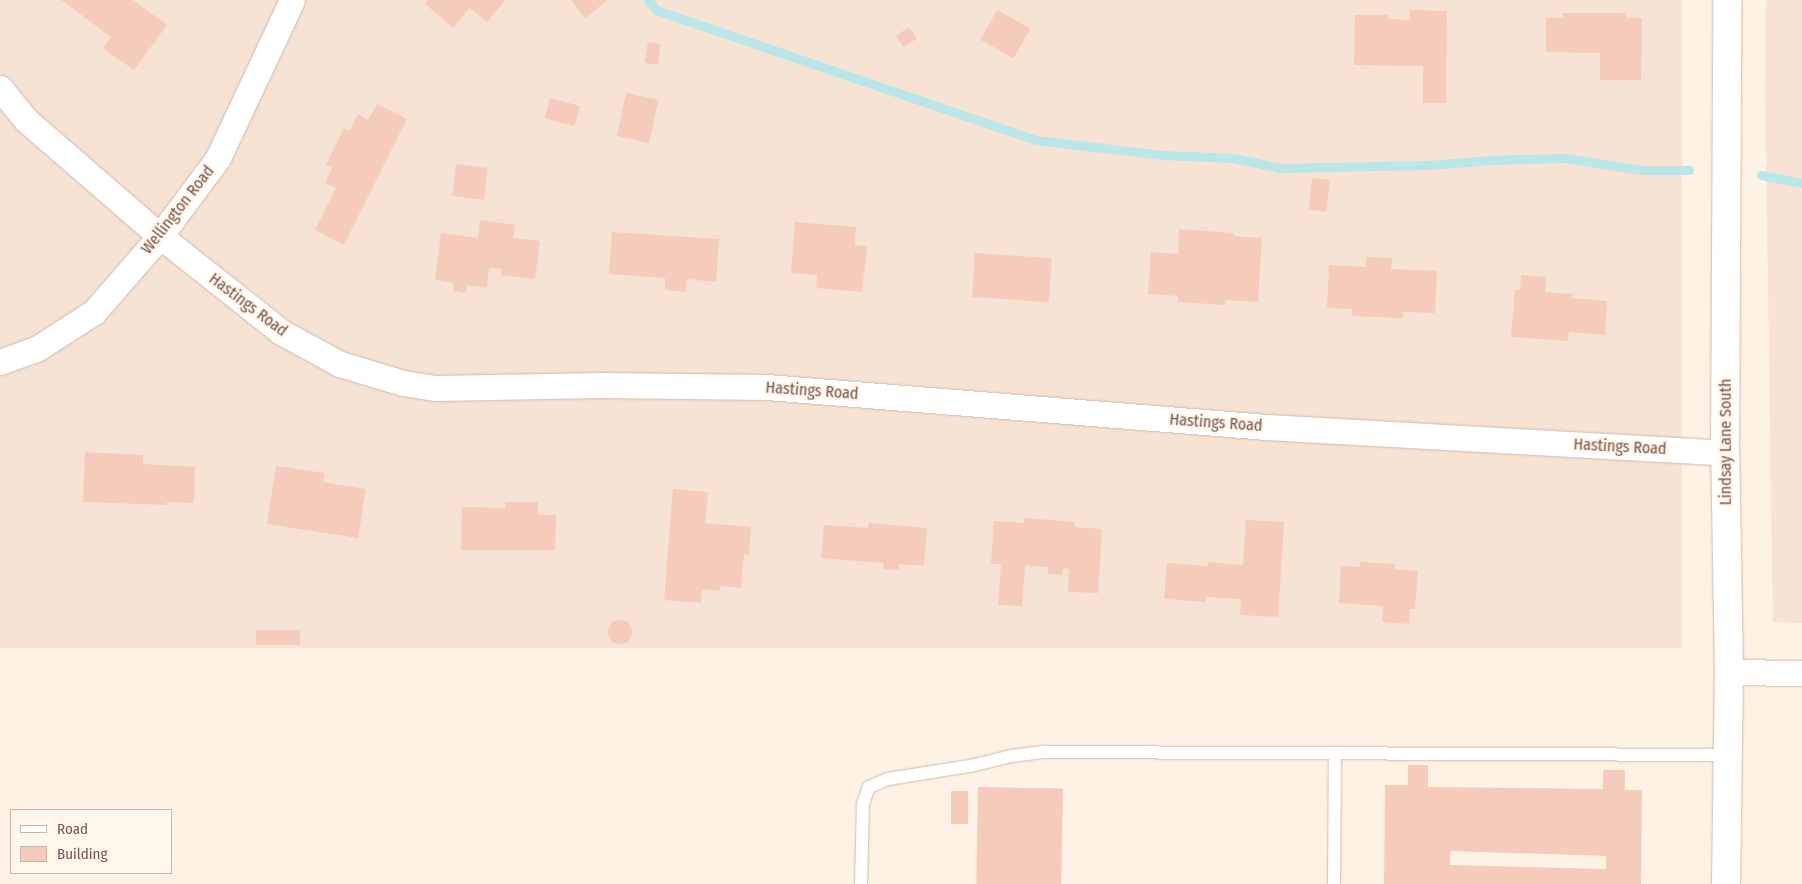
<!DOCTYPE html>
<style>
body{margin:0}
#map{position:relative;width:1802px;height:884px;overflow:hidden;background:#fef2e5;font-family:"Fira Sans Condensed",sans-serif}
div>[style]{position:absolute}
.residential>*{inset:0;background:#f6e3d3;transform-origin:0 0}
.stream>*{height:9px;margin:-4.5px;padding:0 4.5px;transform-origin:4.5px;border-radius:4.5px;background:#b8e6e9}
.building>*{inset:0;background:#f5ccbb;transform-origin:0 0}
.round{border-radius:50%}
.roads{filter:drop-shadow(0 0 1px #d2baad) drop-shadow(0 0 1px #d2baad)}
.lane>*{height:12px;margin:-6px;padding:0 6px;transform-origin:6px;border-radius:6px;background:#fff}
.street>*{height:25px;margin:-12.5px;padding:0 12.5px;transform-origin:12.5px;border-radius:12.5px;background:#fff}
.secondary>*{height:28px;margin:-14px;padding:0 14px;transform-origin:14px;border-radius:14px;background:#fff}
span{translate:-50% -50%;white-space:nowrap;text-align:center;line-height:1.15;-webkit-text-stroke:5px #fff6ec;paint-order:stroke}
.street-label{font-size:16px;color:#785548}
.legend{position:absolute;left:10px;top:809px;width:162px;height:65px;box-sizing:border-box;background:#fff6ec;border:1px solid #c9b6aa;margin:0;padding:6px 9px;list-style:none;font-size:15px;color:#785548}
.legend li{display:flex;align-items:center;gap:10px;height:25px}
.legend b{width:25px;border:1px solid #c9b6aa}
</style>
<div id="map">
<div class="residential">
<div style="left:0;top:0;width:1682px;height:648px"></div>
<div style="clip-path:polygon(1766px 0,1802px 0,1802px 623px,1773px 622px,1765px 91px)"></div>
</div>
<div class="stream">
<div style="left:648px;top:0;width:13px;rotate:51deg"></div>
<div style="left:656px;top:10px;width:401px;rotate:18.9deg"></div>
<div style="left:1035px;top:140px;width:129px;rotate:6.7deg"></div>
<div style="left:1163px;top:155px;width:70px;rotate:2.5deg"></div>
<div style="left:1233px;top:158px;width:48px;rotate:12deg"></div>
<div style="left:1280px;top:168px;width:150px;rotate:-1.1deg"></div>
<div style="left:1430px;top:165px;width:60px;rotate:-4.8deg"></div>
<div style="left:1490px;top:160px;width:75px;rotate:-1.5deg"></div>
<div style="left:1565px;top:158px;width:78px;rotate:8.9deg"></div>
<div style="left:1642px;top:170px;width:47px"></div>
<div style="left:1761px;top:175px;width:42px;rotate:11deg"></div>
</div>
<div class="building">
<div style="clip-path:polygon(61px 0,133px 0,167px 25px,134px 70px,103px 48px,111px 37px)"></div>
<div style="clip-path:polygon(428px 0,505px 0,487px 22px,469px 8px,453px 28px,425px 4px)"></div>
<div style="clip-path:polygon(571px 0,608px 0,585px 18px)"></div>
<div style="left:997px;top:10px;width:38px;height:34px;rotate:29deg"></div>
<div style="clip-path:polygon(1410px 10px,1447px 11px,1446px 103px,1423px 103px,1423px 66px,1354px 65px,1355px 15px,1388px 15px,1388px 19px,1410px 20px)"></div>
<div style="clip-path:polygon(1563px 13px,1626px 13px,1626px 18px,1642px 18px,1641px 80px,1600px 80px,1600px 53px,1546px 52px,1546px 18px,1563px 18px)"></div>
<div style="left:909px;top:27px;width:14px;height:16px;rotate:56deg"></div>
<div style="left:648px;top:42px;width:13px;height:21px;rotate:9deg"></div>
<div style="left:626px;top:93px;width:33px;height:44px;rotate:12deg"></div>
<div style="left:550px;top:98px;width:31px;height:21px;rotate:15deg"></div>
<div style="clip-path:polygon(377px 104px,407px 119px,344px 245px,315px 230px,336px 188px,325px 183px,332px 168px,326px 165px,344px 128px,350px 131px,358px 114px,368px 120px)"></div>
<div style="left:456px;top:164px;width:32px;height:32px;rotate:7deg"></div>
<div style="left:1312px;top:178px;width:18px;height:32px;rotate:6deg"></div>
<div style="clip-path:polygon(480px 220px,515px 225px,513px 238px,540px 241px,535px 279px,501px 275px,502px 269px,489px 268px,487px 288px,467px 285px,466px 293px,453px 291px,454px 283px,435px 280px,441px 233px,478px 238px)"></div>
<div style="clip-path:polygon(795px 222px,856px 227px,855px 245px,867px 246px,862px 292px,816px 288px,817px 275px,791px 273px)"></div>
<div style="clip-path:polygon(1179px 229px,1234px 233px,1234px 236px,1262px 238px,1258px 302px,1226px 300px,1225px 305px,1178px 302px,1178px 296px,1148px 294px,1151px 252px,1178px 254px)"></div>
<div style="clip-path:polygon(612px 232px,719px 239px,716px 282px,686px 279px,686px 292px,665px 290px,665px 278px,609px 274px)"></div>
<div style="left:975px;top:253px;width:77px;height:44px;rotate:4deg"></div>
<div style="clip-path:polygon(1366px 257px,1392px 258px,1391px 269px,1437px 271px,1435px 313px,1403px 312px,1403px 318px,1352px 316px,1352px 309px,1327px 308px,1329px 265px,1366px 267px)"></div>
<div style="clip-path:polygon(1521px 275px,1546px 277px,1545px 292px,1572px 294px,1572px 298px,1607px 301px,1605px 335px,1569px 332px,1568px 341px,1511px 337px,1515px 290px,1520px 290px)"></div>
<div style="clip-path:polygon(85px 452px,143px 455px,143px 464px,195px 467px,194px 503px,167px 502px,167px 505px,83px 502px)"></div>
<div style="clip-path:polygon(276px 466px,325px 473px,323px 482px,366px 489px,358px 538px,267px 524px)"></div>
<div style="clip-path:polygon(673px 489px,708px 492px,705px 523px,751px 527px,749px 555px,744px 554px,741px 588px,720px 586px,720px 591px,702px 589px,701px 603px,664px 600px)"></div>
<div style="clip-path:polygon(505px 502px,538px 502px,538px 515px,556px 515px,555px 550px,461px 550px,462px 507px,505px 508px)"></div>
<div style="clip-path:polygon(1024px 518px,1075px 522px,1074px 527px,1102px 529px,1098px 593px,1068px 592px,1069px 569px,1063px 568px,1062px 575px,1048px 574px,1048px 567px,1025px 565px,1022px 606px,998px 605px,1001px 564px,991px 564px,994px 521px,1024px 523px)"></div>
<div style="clip-path:polygon(1246px 520px,1284px 522px,1278px 617px,1240px 615px,1241px 599px,1206px 597px,1206px 602px,1164px 599px,1167px 563px,1208px 566px,1208px 562px,1243px 565px)"></div>
<div style="clip-path:polygon(869px 523px,927px 528px,924px 566px,899px 564px,899px 570px,883px 569px,884px 563px,821px 558px,824px 525px,868px 528px)"></div>
<div style="clip-path:polygon(1360px 562px,1395px 564px,1394px 569px,1418px 571px,1415px 609px,1410px 609px,1409px 624px,1382px 622px,1383px 606px,1339px 603px,1341px 566px,1360px 567px)"></div>
<div class="round" style="left:608px;top:620px;width:24px;height:24px"></div>
<div style="left:256px;top:630px;width:44px;height:15px"></div>
<div style="clip-path:polygon(evenodd,1408px 765px,1428px 765px,1428px 787px,1603px 789px,1603px 770px,1625px 770px,1625px 790px,1642px 790px,1641px 884px,1384px 884px,1385px 785px,1408px 785px,1408px 765px,1450px 851px,1606px 856px,1606px 869px,1450px 865px,1450px 851px)"></div>
<div style="left:978px;top:787px;width:85px;height:97px;rotate:1deg"></div>
<div style="left:951px;top:791px;width:17px;height:33px"></div>
</div>
<div class="roads">
<div class="lane">
<div style="left:861px;top:884px;width:80px;rotate:-88.6deg"></div>
<div style="left:863px;top:804px;width:18px;rotate:-71deg"></div>
<div style="left:869px;top:787px;width:21px;rotate:-23deg"></div>
<div style="left:888px;top:779px;width:88px;rotate:-9.1deg"></div>
<div style="left:975px;top:765px;width:37px;rotate:-14deg"></div>
<div style="left:1011px;top:756px;width:32px;rotate:-7deg"></div>
<div style="left:1043px;top:752px;width:685px;rotate:0.25deg"></div>
<div style="left:1334px;top:884px;width:131px;rotate:-89.6deg"></div>
</div>
<div class="street">
<div style="left:0;top:88px;width:41px;rotate:50.9deg"></div>
<div style="left:26px;top:120px;width:177px;rotate:40.9deg"></div>
<div style="left:160px;top:236px;width:154px;rotate:38.4deg"></div>
<div style="left:281px;top:332px;width:67px;rotate:28.5deg"></div>
<div style="left:340px;top:364px;width:66px;rotate:16.8deg"></div>
<div style="left:403px;top:383px;width:33px;rotate:9deg"></div>
<div style="left:436px;top:388px;width:165px;rotate:-1deg"></div>
<div style="left:601px;top:385px;width:166px;rotate:0.7deg"></div>
<div style="left:767px;top:387px;width:501px;rotate:4.58deg"></div>
<div style="left:1266px;top:427px;width:460px;rotate:3.2deg"></div>
<div style="left:0;top:362px;width:40px;rotate:-20.2deg"></div>
<div style="left:38px;top:348px;width:67px;rotate:-32.7deg"></div>
<div style="left:94px;top:312px;width:101px;rotate:-49deg"></div>
<div style="left:160px;top:236px;width:97px;rotate:-53.4deg"></div>
<div style="left:218px;top:158px;width:174px;rotate:-64.9deg"></div>
<div style="left:1729px;top:672px;width:73px;rotate:0.8deg"></div>
</div>
<div class="secondary">
<div style="left:1726px;top:884px;width:212px;rotate:-89.2deg"></div>
<div style="left:1729px;top:672px;width:219px;rotate:-91deg"></div>
<div style="left:1725px;top:453px;width:453px;rotate:-89.7deg"></div>
</div>
</div>
<div class="street-label">
<span style="left:178px;top:210px;rotate:-52deg">Wellington Road</span>
<span style="left:248px;top:305px;rotate:37deg">Hastings Road</span>
<span style="left:812px;top:391px;rotate:4deg">Hastings Road</span>
<span style="left:1216px;top:423px;rotate:4deg">Hastings Road</span>
<span style="left:1726px;top:442px;rotate:-90deg">Lindsay Lane South</span>
<span style="left:1620px;top:447px;rotate:3deg">Hastings Road</span>
</div>
<ul class="legend">
<li><b style="height:6px;background:#fff"></b>Road</li>
<li><b style="height:14px;background:#f5ccbb"></b>Building</li>
</ul>
</div>
